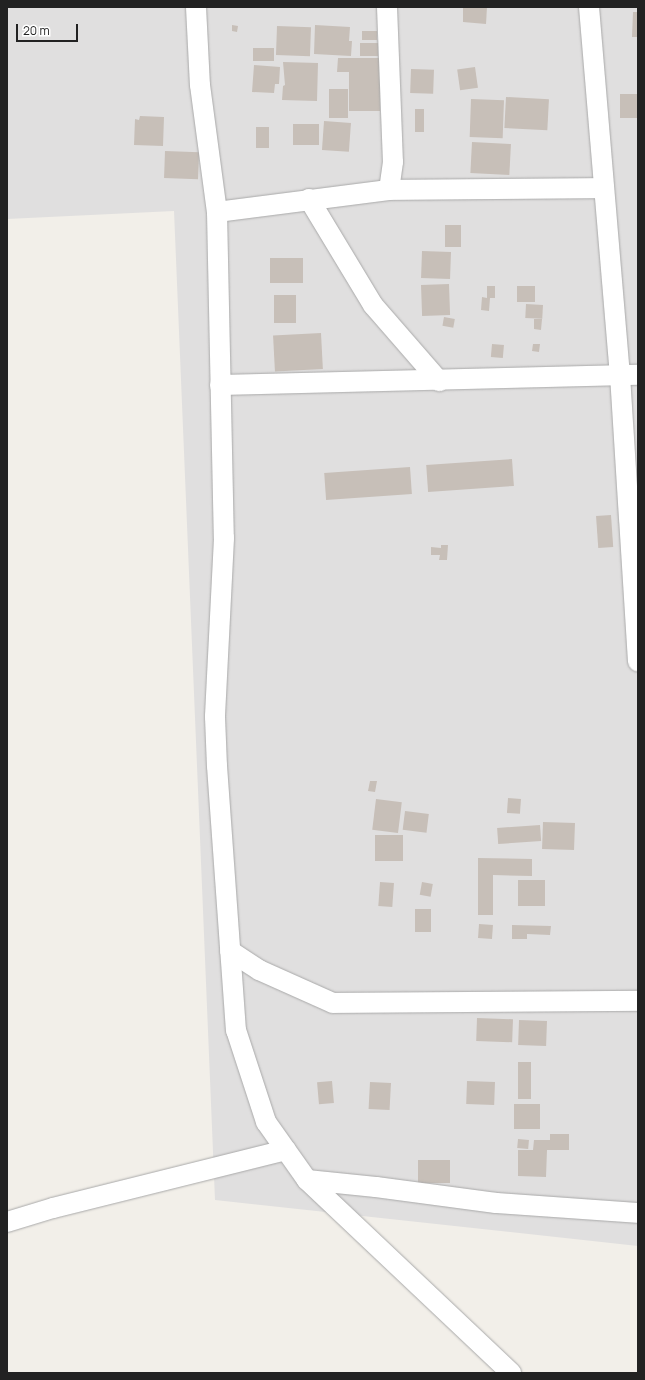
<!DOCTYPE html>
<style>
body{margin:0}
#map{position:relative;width:645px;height:1380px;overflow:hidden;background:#f2efe9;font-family:Manrope,sans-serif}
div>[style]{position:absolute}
.residential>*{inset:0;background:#e0dfdf}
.building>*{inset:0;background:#c7bfb8;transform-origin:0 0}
.roads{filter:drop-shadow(0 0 1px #a9a9a9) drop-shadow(0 0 1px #a9a9a9)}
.street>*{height:20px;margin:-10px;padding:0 10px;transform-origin:10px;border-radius:10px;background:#fff}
span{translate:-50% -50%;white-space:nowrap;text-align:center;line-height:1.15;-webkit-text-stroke:3px #fff;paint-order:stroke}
.frame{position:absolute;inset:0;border:8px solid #222;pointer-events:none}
.scale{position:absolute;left:16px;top:24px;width:62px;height:18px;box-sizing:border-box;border:2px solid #222;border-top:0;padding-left:5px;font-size:12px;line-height:14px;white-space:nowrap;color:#222;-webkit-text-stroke:3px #fff;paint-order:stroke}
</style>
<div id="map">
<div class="residential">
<div style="clip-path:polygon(7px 7px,638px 7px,638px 1246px,215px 1200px,174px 211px,7px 219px)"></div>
</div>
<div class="building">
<div style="clip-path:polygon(463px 7px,487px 7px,486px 24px,463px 22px)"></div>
<div style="clip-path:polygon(633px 12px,638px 12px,638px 37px,632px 37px)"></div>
<div style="clip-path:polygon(232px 25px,238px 26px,237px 32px,232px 31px)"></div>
<div style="clip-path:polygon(315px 25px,350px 27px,349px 41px,352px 41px,351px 56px,314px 54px)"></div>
<div style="left:277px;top:26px;width:34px;height:29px;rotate:2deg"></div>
<div style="left:362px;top:31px;width:15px;height:9px"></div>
<div style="left:360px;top:43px;width:18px;height:13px"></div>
<div style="left:253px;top:48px;width:21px;height:13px"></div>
<div style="clip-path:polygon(338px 58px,380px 58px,380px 111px,349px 111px,349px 72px,337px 72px)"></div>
<div style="clip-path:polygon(283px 62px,318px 63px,317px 101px,282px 100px,283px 86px,285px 85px)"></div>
<div style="clip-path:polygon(254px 65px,280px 67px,279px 84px,275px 84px,274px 93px,252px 92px)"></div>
<div style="left:475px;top:67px;width:21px;height:18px;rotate:82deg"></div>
<div style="left:411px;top:69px;width:23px;height:24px;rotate:2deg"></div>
<div style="left:329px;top:89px;width:19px;height:29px"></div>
<div style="left:638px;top:94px;width:24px;height:18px;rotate:90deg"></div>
<div style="left:506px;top:97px;width:43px;height:31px;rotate:3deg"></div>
<div style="left:471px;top:99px;width:33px;height:38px;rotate:2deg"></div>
<div style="left:415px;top:109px;width:9px;height:23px"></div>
<div style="clip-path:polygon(140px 116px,164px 117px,163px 146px,134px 145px,135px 119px,139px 120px)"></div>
<div style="left:324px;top:121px;width:27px;height:29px;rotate:4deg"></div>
<div style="left:293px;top:124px;width:26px;height:21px"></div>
<div style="left:256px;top:127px;width:13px;height:21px"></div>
<div style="left:472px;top:142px;width:39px;height:31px;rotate:3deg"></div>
<div style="left:165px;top:151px;width:34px;height:27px;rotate:2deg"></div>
<div style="left:445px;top:225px;width:16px;height:22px"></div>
<div style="left:422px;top:251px;width:29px;height:27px;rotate:2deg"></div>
<div style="left:270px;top:258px;width:33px;height:25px"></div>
<div style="left:449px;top:284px;width:31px;height:28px;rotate:88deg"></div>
<div style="clip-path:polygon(487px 286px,495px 286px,495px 298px,490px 298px,489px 311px,481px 310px,482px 297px,487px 298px)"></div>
<div style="left:535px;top:286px;width:16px;height:18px;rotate:90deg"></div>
<div style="left:274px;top:295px;width:22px;height:28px"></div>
<div style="left:526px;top:304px;width:17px;height:14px;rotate:3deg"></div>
<div style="left:444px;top:317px;width:11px;height:9px;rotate:10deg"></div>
<div style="clip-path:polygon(534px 319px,542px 319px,541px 330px,534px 329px)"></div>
<div style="left:321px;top:333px;width:36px;height:48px;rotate:87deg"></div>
<div style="left:492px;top:344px;width:12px;height:13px;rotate:5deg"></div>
<div style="clip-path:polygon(533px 344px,540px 344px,539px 352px,532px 351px)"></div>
<div style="left:512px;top:459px;width:27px;height:86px;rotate:86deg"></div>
<div style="left:410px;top:467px;width:27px;height:86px;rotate:86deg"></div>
<div style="left:611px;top:515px;width:32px;height:15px;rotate:86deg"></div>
<div style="clip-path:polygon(441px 545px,448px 545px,447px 560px,439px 560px,440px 555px,431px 555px,431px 547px,441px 548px)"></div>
<div style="clip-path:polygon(370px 781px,377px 781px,375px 792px,368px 791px)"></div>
<div style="left:508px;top:798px;width:13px;height:15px;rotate:4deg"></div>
<div style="left:376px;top:799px;width:26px;height:31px;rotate:7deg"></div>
<div style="left:405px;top:811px;width:24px;height:19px;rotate:7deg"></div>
<div style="left:543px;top:822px;width:32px;height:27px;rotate:2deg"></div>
<div style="left:540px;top:825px;width:16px;height:43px;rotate:86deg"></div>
<div style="left:375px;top:835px;width:28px;height:26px"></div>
<div style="clip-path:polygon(478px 858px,532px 859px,532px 876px,493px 875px,493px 915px,478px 915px)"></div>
<div style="left:518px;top:880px;width:27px;height:26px"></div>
<div style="left:380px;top:882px;width:14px;height:24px;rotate:4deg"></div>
<div style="left:422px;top:882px;width:11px;height:13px;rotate:10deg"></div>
<div style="left:415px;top:909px;width:16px;height:23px"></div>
<div style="left:479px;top:924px;width:14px;height:14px;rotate:4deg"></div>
<div style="clip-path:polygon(512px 925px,551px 926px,550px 935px,527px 934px,527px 939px,512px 939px)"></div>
<div style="left:477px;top:1018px;width:36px;height:23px;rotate:2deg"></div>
<div style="left:519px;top:1020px;width:28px;height:25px;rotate:2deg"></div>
<div style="left:518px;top:1062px;width:13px;height:37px"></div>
<div style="left:332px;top:1081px;width:22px;height:15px;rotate:85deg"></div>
<div style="left:467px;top:1081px;width:28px;height:23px;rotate:2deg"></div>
<div style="left:370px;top:1082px;width:21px;height:27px;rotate:3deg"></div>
<div style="left:514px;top:1104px;width:26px;height:25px"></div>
<div style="clip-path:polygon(550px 1134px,569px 1134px,569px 1150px,547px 1150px,546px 1177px,518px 1176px,518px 1150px,533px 1150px,534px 1140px,550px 1140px)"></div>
<div style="left:518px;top:1139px;width:11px;height:9px;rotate:5deg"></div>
<div style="left:450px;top:1160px;width:23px;height:32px;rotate:90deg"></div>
</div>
<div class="roads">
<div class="street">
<div style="left:196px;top:7px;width:78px;rotate:87.1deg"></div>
<div style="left:200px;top:85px;width:128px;rotate:82.4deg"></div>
<div style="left:217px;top:212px;width:326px;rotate:88.8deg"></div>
<div style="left:224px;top:538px;width:179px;rotate:92.9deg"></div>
<div style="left:215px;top:717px;width:49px;rotate:87.7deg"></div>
<div style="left:217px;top:766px;width:265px;rotate:85.9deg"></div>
<div style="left:236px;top:1030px;width:97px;rotate:71.9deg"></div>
<div style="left:266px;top:1122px;width:71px;rotate:54.7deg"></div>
<div style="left:307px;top:1180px;width:281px;rotate:43.4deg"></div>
<div style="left:387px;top:7px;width:155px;rotate:87.8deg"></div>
<div style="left:393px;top:162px;width:28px;rotate:98deg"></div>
<div style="left:589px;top:7px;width:369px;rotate:85.2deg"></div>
<div style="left:620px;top:375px;width:287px;rotate:86.4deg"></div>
<div style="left:309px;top:199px;width:124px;rotate:58.9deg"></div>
<div style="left:373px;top:305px;width:101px;rotate:49deg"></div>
<div style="left:217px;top:212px;width:173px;rotate:-7.3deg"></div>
<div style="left:389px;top:190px;width:215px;rotate:-0.5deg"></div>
<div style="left:220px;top:385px;width:418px;rotate:-1.4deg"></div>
<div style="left:230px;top:951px;width:35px;rotate:33deg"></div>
<div style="left:259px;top:970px;width:81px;rotate:24deg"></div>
<div style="left:333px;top:1003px;width:305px;rotate:-0.4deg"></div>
<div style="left:307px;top:1180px;width:69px;rotate:5.8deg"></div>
<div style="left:376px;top:1187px;width:121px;rotate:7.6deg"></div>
<div style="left:496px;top:1203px;width:142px;rotate:4deg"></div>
<div style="left:7px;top:1222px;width:48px;rotate:-16.9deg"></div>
<div style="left:53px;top:1208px;width:240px;rotate:-14deg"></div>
</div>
</div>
<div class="frame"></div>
<div class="scale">20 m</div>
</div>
